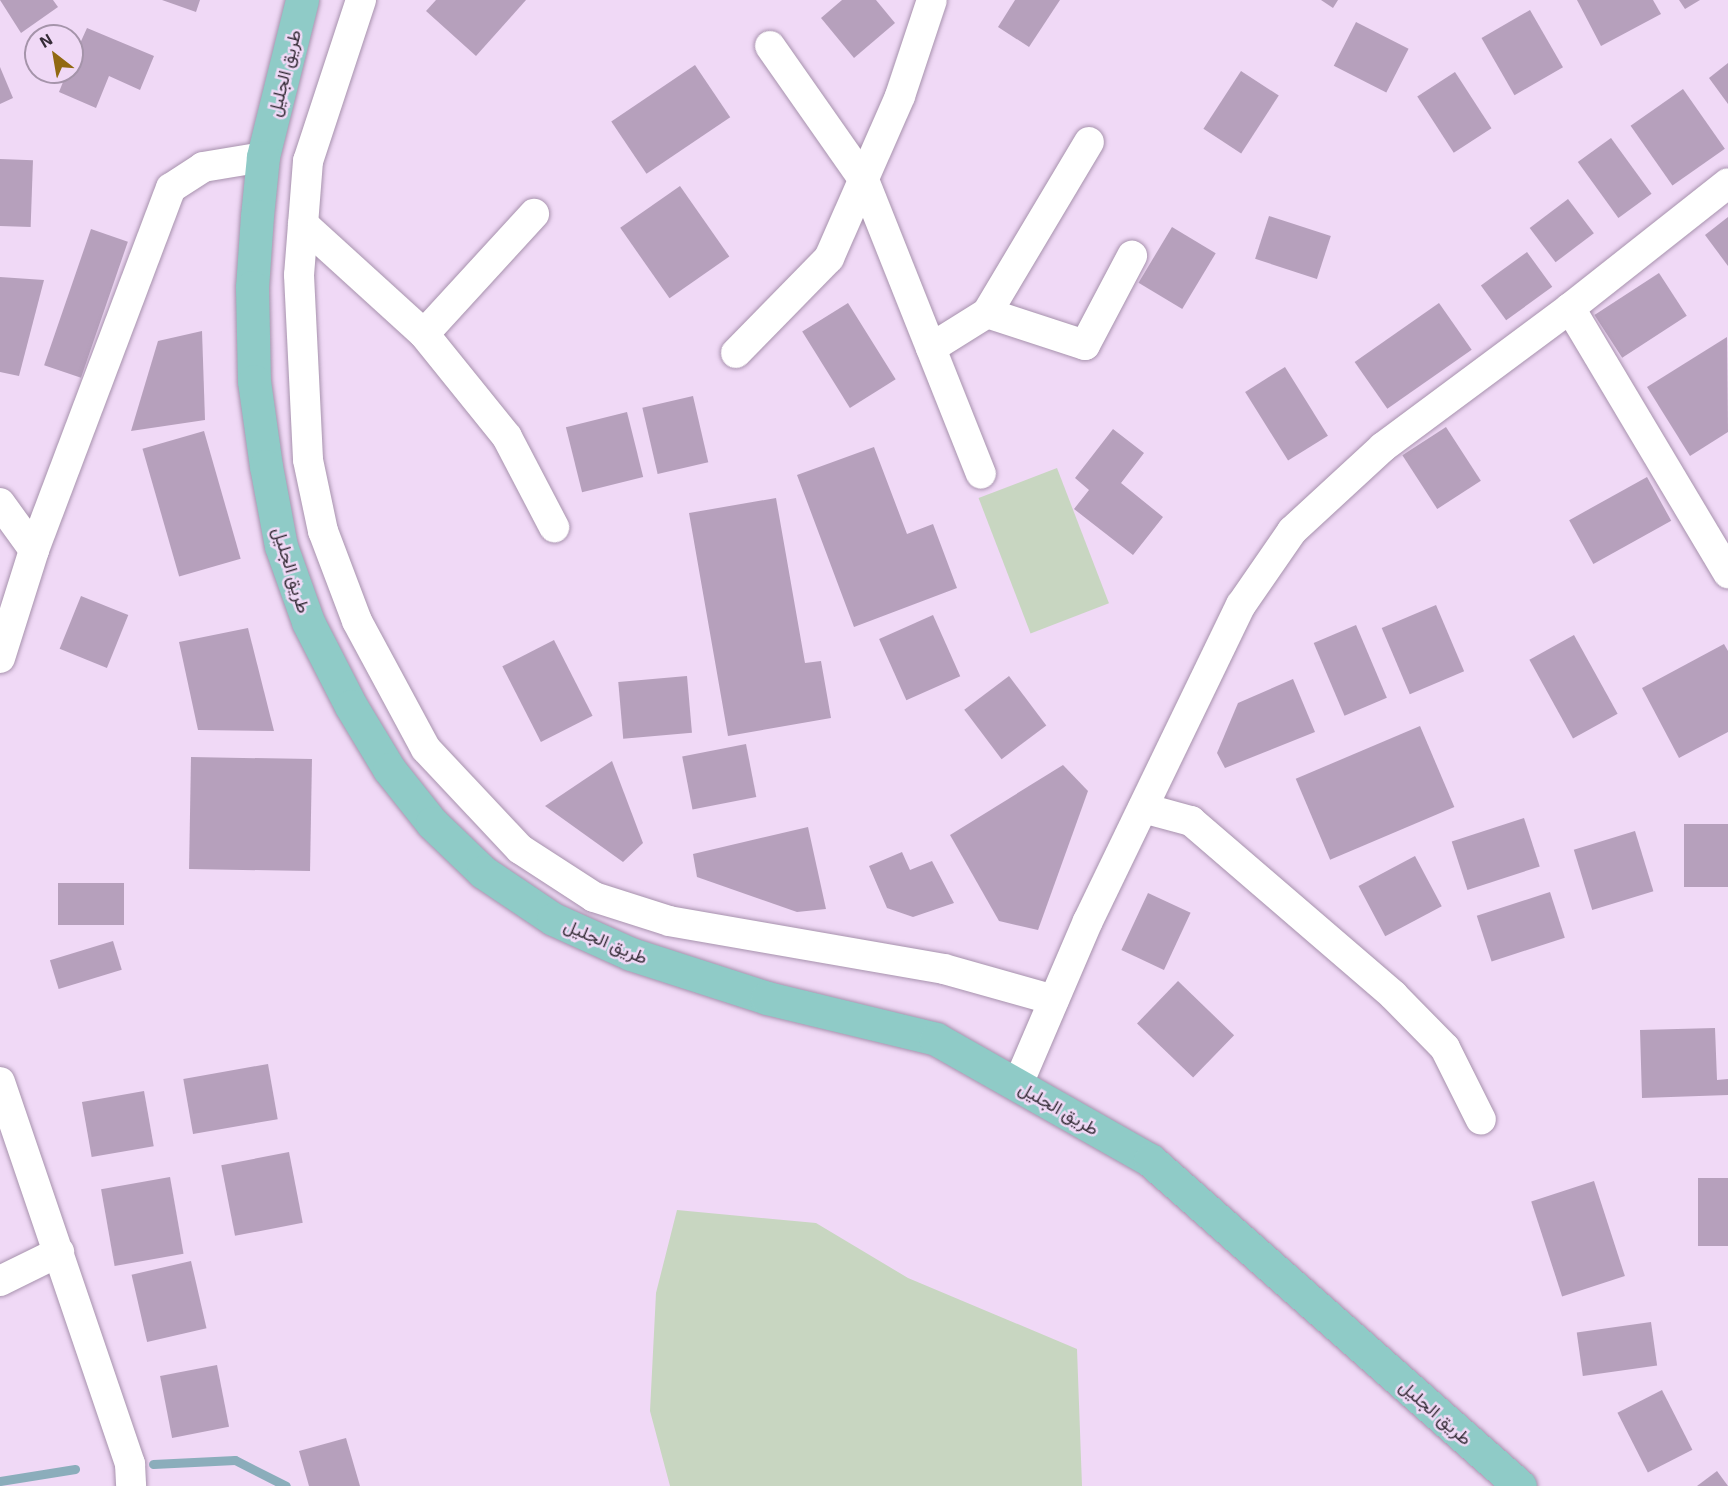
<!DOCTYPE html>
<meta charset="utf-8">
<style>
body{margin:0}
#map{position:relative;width:1728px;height:1486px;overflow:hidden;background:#f0d9f6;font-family:"Exo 2",Vazirmatn,sans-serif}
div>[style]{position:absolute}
.green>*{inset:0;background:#c8d6c1;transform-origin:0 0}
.stream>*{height:9px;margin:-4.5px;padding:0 4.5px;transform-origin:4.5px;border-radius:4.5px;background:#8badbb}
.building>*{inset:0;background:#b6a0bc;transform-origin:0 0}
.roads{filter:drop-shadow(0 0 2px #a792ad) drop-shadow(0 0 2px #a792ad)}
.minor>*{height:30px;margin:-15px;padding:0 15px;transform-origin:15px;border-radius:15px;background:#fff}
.major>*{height:33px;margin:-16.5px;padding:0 16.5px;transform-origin:16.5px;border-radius:16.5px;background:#8fcbc7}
span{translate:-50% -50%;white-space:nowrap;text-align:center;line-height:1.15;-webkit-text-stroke:5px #f0d9f6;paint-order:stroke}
.street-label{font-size:18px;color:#352c37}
.north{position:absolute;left:24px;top:24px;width:60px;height:60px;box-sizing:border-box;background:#f0d9f6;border:2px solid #a594aa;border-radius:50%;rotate:329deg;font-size:16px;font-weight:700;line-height:24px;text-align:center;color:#352c37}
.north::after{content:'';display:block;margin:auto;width:21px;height:27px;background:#916911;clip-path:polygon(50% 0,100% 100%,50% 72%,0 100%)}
</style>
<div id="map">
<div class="green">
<div style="left:1057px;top:468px;width:145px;height:84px;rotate:69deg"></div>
<div style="clip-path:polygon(677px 1210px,816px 1223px,908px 1278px,1077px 1349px,1082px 1486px,670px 1486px,650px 1411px,656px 1293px)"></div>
</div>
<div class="stream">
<div style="left:153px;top:1464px;width:82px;rotate:-2.8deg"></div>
<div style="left:235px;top:1460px;width:57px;rotate:27deg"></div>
<div style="left:0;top:1481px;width:76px;rotate:-9.1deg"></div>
</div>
<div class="building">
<div style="clip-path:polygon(0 0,53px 0,58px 7px,21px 33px)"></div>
<div style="clip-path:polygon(162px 0,200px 0,196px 12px)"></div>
<div style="clip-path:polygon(436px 0,526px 0,476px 56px,426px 11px)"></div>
<div style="clip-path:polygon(842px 0,876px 0,895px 23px,854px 58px,821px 18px)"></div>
<div style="clip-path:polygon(1015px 0,1060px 0,1029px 47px,998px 27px)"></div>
<div style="clip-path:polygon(1321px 0,1338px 0,1333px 8px)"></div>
<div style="clip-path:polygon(1577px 0,1653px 0,1661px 14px,1601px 46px)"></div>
<div style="clip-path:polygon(1679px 0,1700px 0,1685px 9px)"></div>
<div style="left:1530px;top:10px;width:66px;height:56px;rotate:60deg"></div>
<div style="left:1356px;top:22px;width:59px;height:49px;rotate:27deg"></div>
<div style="clip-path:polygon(87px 28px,154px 56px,140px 90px,109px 76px,96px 108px,59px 92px,67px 72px,72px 72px,72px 61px)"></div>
<div style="clip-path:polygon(1728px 63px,1728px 104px,1709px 78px)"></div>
<div style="left:695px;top:65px;width:63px;height:101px;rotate:56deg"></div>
<div style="clip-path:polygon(0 67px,13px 98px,0 104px)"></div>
<div style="left:1241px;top:71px;width:45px;height:69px;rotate:33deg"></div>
<div style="left:1455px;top:72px;width:67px;height:45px;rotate:57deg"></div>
<div style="left:1683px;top:89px;width:73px;height:64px;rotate:55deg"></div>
<div style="left:1611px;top:138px;width:69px;height:41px;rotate:54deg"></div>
<div style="left:0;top:159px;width:33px;height:67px;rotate:2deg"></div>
<div style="left:680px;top:186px;width:86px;height:73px;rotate:55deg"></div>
<div style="left:1568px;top:199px;width:43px;height:48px;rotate:53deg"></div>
<div style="left:1269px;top:216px;width:65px;height:45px;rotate:18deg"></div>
<div style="clip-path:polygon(1728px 217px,1728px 266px,1705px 235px)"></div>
<div style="left:1172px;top:227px;width:51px;height:65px;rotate:31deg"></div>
<div style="left:91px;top:229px;width:39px;height:144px;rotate:19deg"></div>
<div style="left:1527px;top:252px;width:43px;height:57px;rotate:54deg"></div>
<div style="left:1659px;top:273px;width:51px;height:77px;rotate:57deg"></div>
<div style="clip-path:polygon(0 277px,44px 280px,19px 376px,0 372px)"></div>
<div style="left:848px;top:303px;width:90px;height:54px;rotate:58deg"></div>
<div style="left:1439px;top:303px;width:57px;height:103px;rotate:55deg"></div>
<div style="clip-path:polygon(202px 331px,205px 420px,131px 431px,158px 341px)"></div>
<div style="clip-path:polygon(1727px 337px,1728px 432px,1690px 456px,1647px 387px)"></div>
<div style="left:1285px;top:367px;width:81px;height:47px;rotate:58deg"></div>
<div style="left:693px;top:396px;width:68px;height:52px;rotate:77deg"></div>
<div style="left:627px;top:412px;width:67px;height:63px;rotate:76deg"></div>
<div style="left:1446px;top:427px;width:64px;height:52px;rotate:57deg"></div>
<div style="clip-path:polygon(1113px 429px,1144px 453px,1121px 483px,1163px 517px,1133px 555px,1074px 509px,1089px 490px,1075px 478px)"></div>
<div style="left:204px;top:431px;width:133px;height:64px;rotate:74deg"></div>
<div style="clip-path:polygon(874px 447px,907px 534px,933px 524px,957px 588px,854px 627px,797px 475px)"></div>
<div style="left:1647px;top:477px;width:50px;height:89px;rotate:61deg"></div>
<div style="clip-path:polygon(776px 498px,805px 663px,821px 661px,831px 718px,728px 736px,689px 513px)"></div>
<div style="left:81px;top:596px;width:51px;height:57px;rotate:22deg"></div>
<div style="left:1436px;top:605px;width:72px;height:59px;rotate:67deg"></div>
<div style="left:933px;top:615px;width:67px;height:59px;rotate:66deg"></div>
<div style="left:1356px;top:625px;width:79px;height:46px;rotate:67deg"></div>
<div style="clip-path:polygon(248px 628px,274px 731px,198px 730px,179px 642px)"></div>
<div style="left:1574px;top:635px;width:90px;height:51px;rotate:61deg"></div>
<div style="left:554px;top:640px;width:85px;height:58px;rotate:63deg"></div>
<div style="clip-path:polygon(1724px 644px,1728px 651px,1728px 732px,1679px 758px,1642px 688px)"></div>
<div style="left:687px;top:676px;width:57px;height:69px;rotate:85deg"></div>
<div style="left:1009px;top:676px;width:62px;height:56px;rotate:53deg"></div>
<div style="clip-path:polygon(1293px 679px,1315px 732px,1225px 768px,1217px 753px,1238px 703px)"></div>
<div style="left:1420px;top:726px;width:88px;height:135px;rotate:67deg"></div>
<div style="left:746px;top:744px;width:54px;height:65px;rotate:79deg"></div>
<div style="left:191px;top:757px;width:121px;height:112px;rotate:1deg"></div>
<div style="clip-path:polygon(612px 761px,643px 843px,623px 862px,545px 806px)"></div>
<div style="clip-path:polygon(1063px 765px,1088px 791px,1038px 930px,999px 921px,950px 835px)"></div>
<div style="left:1524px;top:818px;width:51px;height:76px;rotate:72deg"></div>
<div style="left:1728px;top:824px;width:63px;height:44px;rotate:90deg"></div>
<div style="clip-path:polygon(808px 827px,826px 909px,797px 912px,697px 877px,693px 854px)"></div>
<div style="left:1635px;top:831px;width:63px;height:64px;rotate:73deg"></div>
<div style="clip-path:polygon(902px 852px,910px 870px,932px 861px,954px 903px,913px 917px,887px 908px,869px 866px)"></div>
<div style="left:1415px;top:856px;width:57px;height:64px;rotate:62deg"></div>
<div style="left:58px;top:883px;width:66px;height:42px"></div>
<div style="left:1550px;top:892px;width:48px;height:77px;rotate:72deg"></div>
<div style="left:1148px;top:893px;width:47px;height:63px;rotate:25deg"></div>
<div style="left:113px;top:941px;width:30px;height:66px;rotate:73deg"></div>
<div style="left:1178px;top:981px;width:78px;height:59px;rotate:44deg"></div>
<div style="clip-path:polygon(1715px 1028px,1717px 1080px,1728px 1079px,1728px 1095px,1642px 1098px,1640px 1030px)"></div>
<div style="left:268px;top:1064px;width:56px;height:86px;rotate:80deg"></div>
<div style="left:144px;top:1091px;width:56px;height:63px;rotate:80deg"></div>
<div style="left:289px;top:1152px;width:72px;height:69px;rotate:79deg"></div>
<div style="left:170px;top:1177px;width:78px;height:70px;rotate:80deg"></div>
<div style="left:1728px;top:1178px;width:68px;height:30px;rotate:90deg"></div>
<div style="left:1594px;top:1181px;width:100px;height:66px;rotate:72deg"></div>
<div style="left:191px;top:1261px;width:69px;height:61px;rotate:77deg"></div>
<div style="left:1651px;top:1322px;width:44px;height:75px;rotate:82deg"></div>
<div style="left:217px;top:1365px;width:63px;height:58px;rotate:79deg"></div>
<div style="left:1662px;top:1390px;width:67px;height:50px;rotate:63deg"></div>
<div style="clip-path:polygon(346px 1438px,360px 1486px,309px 1486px,299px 1451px)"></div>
<div style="clip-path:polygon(1717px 1471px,1728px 1486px,1697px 1486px)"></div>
</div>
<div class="roads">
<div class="minor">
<div style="left:361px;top:0;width:169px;rotate:108.2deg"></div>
<div style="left:308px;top:161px;width:114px;rotate:94.5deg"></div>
<div style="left:299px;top:275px;width:185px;rotate:87.2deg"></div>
<div style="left:308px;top:460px;width:73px;rotate:78.1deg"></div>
<div style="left:323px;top:531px;width:96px;rotate:69.3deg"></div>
<div style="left:357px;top:621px;width:145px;rotate:61.7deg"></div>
<div style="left:426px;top:749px;width:137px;rotate:46.8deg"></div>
<div style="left:520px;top:849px;width:88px;rotate:33deg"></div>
<div style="left:594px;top:897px;width:79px;rotate:17.7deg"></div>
<div style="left:669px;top:921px;width:279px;rotate:9.9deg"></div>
<div style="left:944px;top:969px;width:114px;rotate:15.7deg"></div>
<div style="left:770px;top:46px;width:164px;rotate:55deg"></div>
<div style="left:864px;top:180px;width:316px;rotate:68.3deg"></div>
<div style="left:303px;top:224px;width:164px;rotate:42.3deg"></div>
<div style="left:424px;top:334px;width:132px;rotate:51.1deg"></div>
<div style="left:507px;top:437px;width:102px;rotate:62.4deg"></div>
<div style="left:1570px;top:308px;width:309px;rotate:59.2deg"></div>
<div style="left:987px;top:313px;width:103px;rotate:18.1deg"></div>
<div style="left:1085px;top:345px;width:101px;rotate:-62.2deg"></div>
<div style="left:424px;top:334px;width:163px;rotate:-47.5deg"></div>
<div style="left:931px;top:348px;width:66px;rotate:-32deg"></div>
<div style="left:987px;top:313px;width:199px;rotate:-59.2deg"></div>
<div style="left:736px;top:353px;width:133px;rotate:-45.6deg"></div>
<div style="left:829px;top:258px;width:177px;rotate:-66.3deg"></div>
<div style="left:900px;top:96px;width:101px;rotate:-71.6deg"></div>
<div style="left:0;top:503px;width:58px;rotate:54.1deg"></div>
<div style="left:0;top:658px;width:113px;rotate:-72.5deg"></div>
<div style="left:34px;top:550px;width:387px;rotate:-69.3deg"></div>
<div style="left:171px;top:188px;width:38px;rotate:-33deg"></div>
<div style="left:203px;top:167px;width:61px;rotate:-9.5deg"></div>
<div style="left:1143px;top:808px;width:50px;rotate:15.2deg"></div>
<div style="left:1191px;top:821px;width:267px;rotate:40.7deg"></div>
<div style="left:1393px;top:995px;width:74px;rotate:45.5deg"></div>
<div style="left:1445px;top:1048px;width:80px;rotate:63.4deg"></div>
<div style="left:0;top:1082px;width:404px;rotate:71.2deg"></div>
<div style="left:130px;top:1464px;width:22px;rotate:87deg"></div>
<div style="left:1018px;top:1084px;width:177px;rotate:-66.8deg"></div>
<div style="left:1088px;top:921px;width:351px;rotate:-64.2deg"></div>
<div style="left:1241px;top:605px;width:90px;rotate:-55.4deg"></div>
<div style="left:1292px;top:531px;width:124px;rotate:-42.7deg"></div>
<div style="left:1383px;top:447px;width:233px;rotate:-36.6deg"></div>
<div style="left:1570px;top:308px;width:201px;rotate:-38.3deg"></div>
<div style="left:0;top:1281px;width:66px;rotate:-26.2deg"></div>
</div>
<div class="major">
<div style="left:302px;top:0;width:162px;rotate:104deg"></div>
<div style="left:263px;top:157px;width:59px;rotate:95.8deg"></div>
<div style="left:257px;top:216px;width:71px;rotate:94deg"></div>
<div style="left:252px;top:287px;width:94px;rotate:88.8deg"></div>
<div style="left:254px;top:381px;width:86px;rotate:82deg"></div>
<div style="left:266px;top:466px;width:81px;rotate:79.4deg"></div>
<div style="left:281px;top:546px;width:81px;rotate:70.4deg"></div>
<div style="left:308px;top:622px;width:94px;rotate:62.9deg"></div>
<div style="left:351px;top:706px;width:74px;rotate:58.9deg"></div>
<div style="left:389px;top:769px;width:69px;rotate:51.5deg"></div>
<div style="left:432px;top:823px;width:71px;rotate:43.9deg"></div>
<div style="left:483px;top:872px;width:84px;rotate:33.9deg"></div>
<div style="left:553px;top:919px;width:85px;rotate:24.2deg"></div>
<div style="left:631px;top:954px;width:143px;rotate:17.9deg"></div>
<div style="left:767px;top:998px;width:174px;rotate:13.6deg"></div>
<div style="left:936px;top:1039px;width:246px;rotate:29.5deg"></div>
<div style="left:1150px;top:1160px;width:493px;rotate:41.4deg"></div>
</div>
</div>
<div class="street-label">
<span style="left:284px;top:73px;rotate:-76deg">طريق الجليل</span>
<span style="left:292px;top:570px;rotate:73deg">طريق الجليل</span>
<span style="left:606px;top:941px;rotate:23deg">طريق الجليل</span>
<span style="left:1059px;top:1108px;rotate:30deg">طريق الجليل</span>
<span style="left:1436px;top:1412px;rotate:41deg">طريق الجليل</span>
</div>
<div class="north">N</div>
</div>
